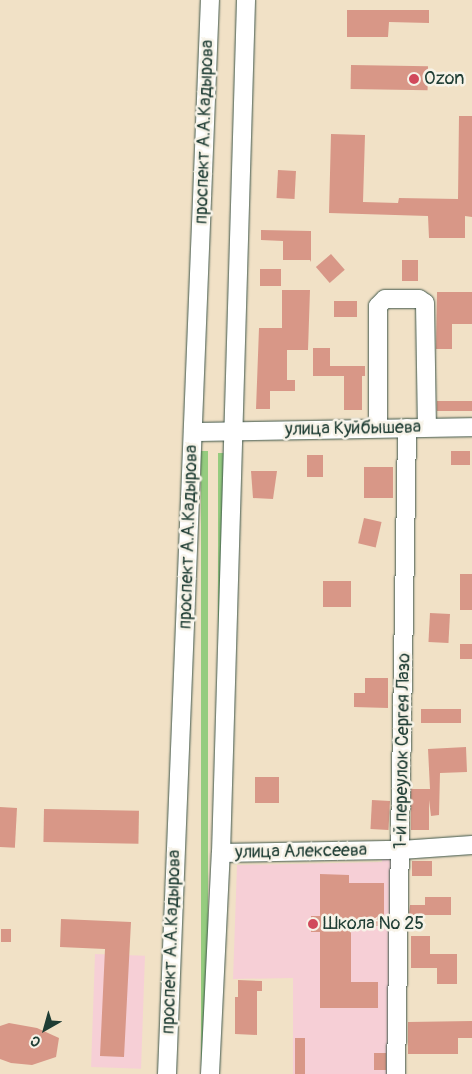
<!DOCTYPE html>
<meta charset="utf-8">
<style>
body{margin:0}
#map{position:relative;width:472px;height:1074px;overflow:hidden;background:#f1e1c6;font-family:Pangolin,sans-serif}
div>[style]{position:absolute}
.built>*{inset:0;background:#f6cfd6;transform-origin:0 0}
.green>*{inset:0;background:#95cc7f;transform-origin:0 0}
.building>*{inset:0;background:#d89787;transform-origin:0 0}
.roads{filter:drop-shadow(0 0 1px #3e564a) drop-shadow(0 0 1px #3e564a)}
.minor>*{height:18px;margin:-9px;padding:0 9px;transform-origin:9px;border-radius:9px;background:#fff}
.dots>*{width:14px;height:14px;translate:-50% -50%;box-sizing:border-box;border:2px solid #f7f3e8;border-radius:50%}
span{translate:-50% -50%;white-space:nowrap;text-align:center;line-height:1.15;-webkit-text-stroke:5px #f7f3e8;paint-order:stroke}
.poi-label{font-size:18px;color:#1f3d34}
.left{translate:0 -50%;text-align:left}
.street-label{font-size:18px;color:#1f3d34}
.north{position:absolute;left:20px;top:1004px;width:50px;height:50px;-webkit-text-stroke:4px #f7f3e8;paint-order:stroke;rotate:218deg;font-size:14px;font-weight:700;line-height:20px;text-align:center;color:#1f3d34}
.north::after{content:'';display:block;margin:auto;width:18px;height:22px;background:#1f3d34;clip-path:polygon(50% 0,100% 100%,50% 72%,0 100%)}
</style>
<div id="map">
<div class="built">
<div style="clip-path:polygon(382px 858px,393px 858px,388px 1074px,293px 1074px,293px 978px,233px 979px,237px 865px,382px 862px)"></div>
<div style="left:95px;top:954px;width:50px;height:113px;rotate:2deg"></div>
</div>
<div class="green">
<div style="left:201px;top:451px;width:7px;height:615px"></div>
<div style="left:218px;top:453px;width:6px;height:384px"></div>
<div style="left:201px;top:847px;width:7px;height:219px"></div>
</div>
<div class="building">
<div style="clip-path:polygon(347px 10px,429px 10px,429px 23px,389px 22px,388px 37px,347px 37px)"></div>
<div style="left:351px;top:65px;width:77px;height:24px;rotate:1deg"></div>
<div style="clip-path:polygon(459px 116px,472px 116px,472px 217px,465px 216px,465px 238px,429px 238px,428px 216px,329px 213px,331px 134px,365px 135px,363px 202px,398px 203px,399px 198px,458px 199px)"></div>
<div style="left:278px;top:170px;width:18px;height:28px;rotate:3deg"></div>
<div style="clip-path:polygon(261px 230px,311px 231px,311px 262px,310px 260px,283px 260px,283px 241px,261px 240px)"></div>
<div style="left:331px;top:254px;width:21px;height:20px;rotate:49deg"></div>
<div style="left:402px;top:260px;width:16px;height:21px"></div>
<div style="left:260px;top:269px;width:21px;height:17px"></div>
<div style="clip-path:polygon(282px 290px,310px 290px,308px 350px,287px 350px,287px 380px,295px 380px,295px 391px,270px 391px,270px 409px,256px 409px,259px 328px,282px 328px)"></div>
<div style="clip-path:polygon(437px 292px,472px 292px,472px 324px,452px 324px,452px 349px,436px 349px)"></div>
<div style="left:334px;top:301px;width:23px;height:16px"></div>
<div style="clip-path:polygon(313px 348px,330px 348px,330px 366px,365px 366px,365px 376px,362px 376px,362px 410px,344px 410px,344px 376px,313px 376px)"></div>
<div style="left:437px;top:401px;width:35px;height:10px"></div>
<div style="left:451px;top:451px;width:19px;height:14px"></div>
<div style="left:307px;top:455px;width:16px;height:22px"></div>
<div style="left:364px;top:467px;width:29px;height:31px"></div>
<div style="clip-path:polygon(251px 471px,277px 471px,273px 499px,253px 498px)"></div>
<div style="left:364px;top:518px;width:18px;height:26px;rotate:13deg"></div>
<div style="left:460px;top:574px;width:12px;height:36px"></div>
<div style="left:323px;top:581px;width:28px;height:26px"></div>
<div style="left:430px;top:613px;width:20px;height:29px;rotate:3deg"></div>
<div style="left:460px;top:644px;width:12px;height:15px"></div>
<div style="clip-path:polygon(365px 678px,388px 678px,388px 708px,354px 707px,354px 693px,365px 693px)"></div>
<div style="left:421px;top:709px;width:40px;height:14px"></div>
<div style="clip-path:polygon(466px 747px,467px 772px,440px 773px,439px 815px,431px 816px,429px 800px,429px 830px,411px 830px,411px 789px,430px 789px,428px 749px)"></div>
<div style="left:255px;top:777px;width:24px;height:26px"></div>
<div style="left:372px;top:800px;width:18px;height:29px;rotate:3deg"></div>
<div style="left:0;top:807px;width:17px;height:40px;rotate:3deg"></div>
<div style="left:44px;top:809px;width:95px;height:33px;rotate:1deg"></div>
<div style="left:412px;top:861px;width:20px;height:15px"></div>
<div style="clip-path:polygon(320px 874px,349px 875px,349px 883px,384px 883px,384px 926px,351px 926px,351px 982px,378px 982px,378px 1008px,320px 1008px,320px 932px,311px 932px,311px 916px,320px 916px)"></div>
<div style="clip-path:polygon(425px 897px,451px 897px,451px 915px,409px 915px,410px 905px,425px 905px)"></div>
<div style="clip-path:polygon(61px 919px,131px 922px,124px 1057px,100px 1056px,105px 949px,60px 947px)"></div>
<div style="left:1px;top:929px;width:10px;height:13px"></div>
<div style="clip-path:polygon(411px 936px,430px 936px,430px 954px,457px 954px,457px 984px,437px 984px,437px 968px,411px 968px)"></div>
<div style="clip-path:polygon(238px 980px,262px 981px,262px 991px,257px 991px,257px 1035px,235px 1034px,235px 997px,238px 997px)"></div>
<div style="clip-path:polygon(472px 1021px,472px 1038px,458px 1038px,458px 1054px,408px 1054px,408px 1022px)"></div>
<div style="clip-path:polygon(9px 1023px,37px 1028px,59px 1038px,56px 1057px,32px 1065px,11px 1063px,0 1059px,0 1026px)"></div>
<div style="left:295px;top:1038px;width:10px;height:36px"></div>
<div style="left:374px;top:1053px;width:12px;height:17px"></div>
</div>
<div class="roads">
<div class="minor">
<div style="left:378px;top:428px;width:122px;rotate:-90deg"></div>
<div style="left:378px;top:306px;width:10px;rotate:-45deg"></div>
<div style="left:385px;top:299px;width:34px"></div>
<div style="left:419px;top:299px;width:7px;rotate:34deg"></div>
<div style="left:425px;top:303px;width:124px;rotate:89.1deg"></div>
<div style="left:193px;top:432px;width:279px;rotate:-1deg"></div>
<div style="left:221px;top:853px;width:180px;rotate:-1deg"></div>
<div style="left:401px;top:850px;width:71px;rotate:-4deg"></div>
<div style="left:167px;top:1074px;width:1075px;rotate:-87.71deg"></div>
<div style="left:210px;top:1074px;width:221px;rotate:-87.2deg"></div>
<div style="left:221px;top:853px;width:853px;rotate:-88.32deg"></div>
<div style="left:396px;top:1074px;width:646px;rotate:-89.02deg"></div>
</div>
</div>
<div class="dots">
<div style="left:414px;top:79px;background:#d1495b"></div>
<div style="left:313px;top:924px;background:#d1495b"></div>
</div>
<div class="poi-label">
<span class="left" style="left:424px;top:79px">Ozon</span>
<span class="left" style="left:323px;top:924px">Школа № 25</span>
</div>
<div class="street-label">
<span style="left:205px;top:132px;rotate:-88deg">проспект А.А.Кадырова</span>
<span style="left:353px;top:429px;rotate:-1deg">улица Куйбышева</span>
<span style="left:189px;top:537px;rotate:-88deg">проспект А.А.Кадырова</span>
<span style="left:403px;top:751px;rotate:-89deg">1-й переулок Сергея Лазо</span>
<span style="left:301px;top:852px;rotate:-1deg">улица Алексеева</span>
<span style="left:172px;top:942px;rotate:-88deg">проспект А.А.Кадырова</span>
</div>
<div class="north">С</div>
</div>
